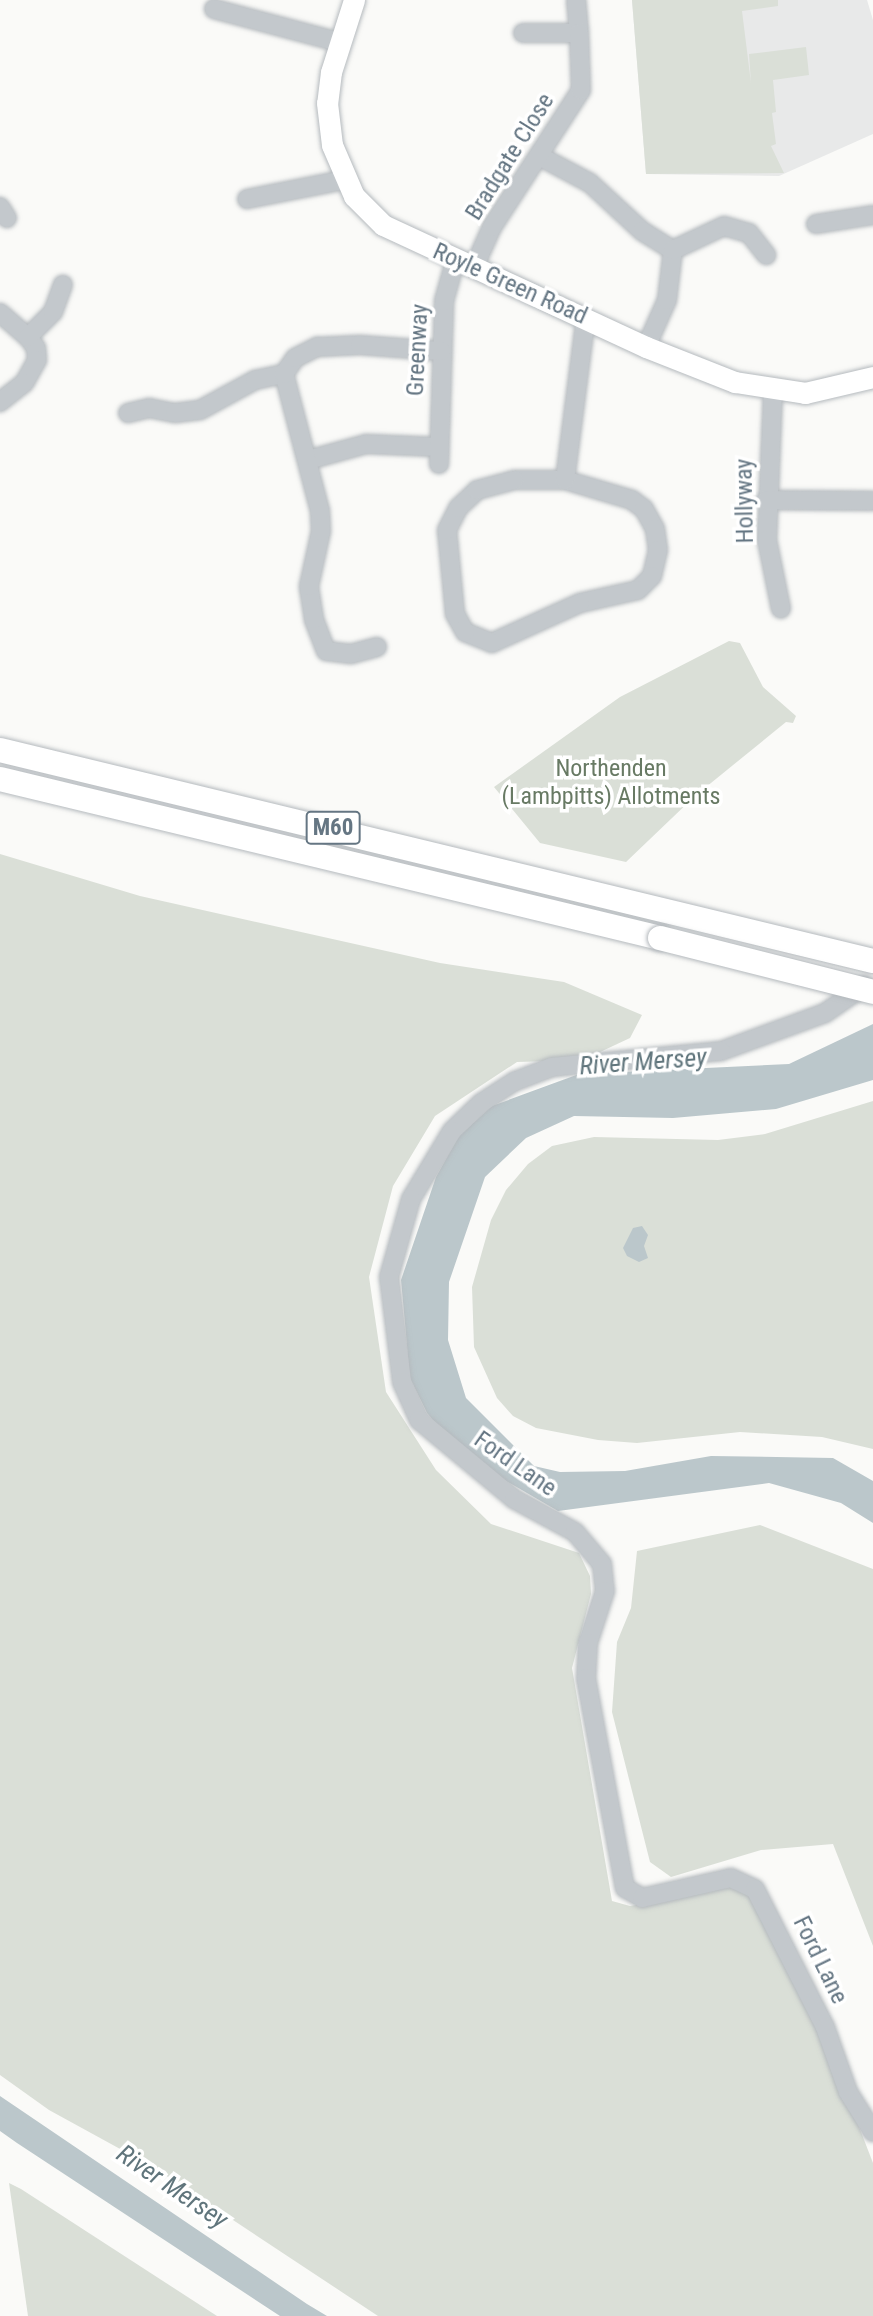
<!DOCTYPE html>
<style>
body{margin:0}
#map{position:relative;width:873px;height:2316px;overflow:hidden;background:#fafaf8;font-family:"Roboto Condensed",sans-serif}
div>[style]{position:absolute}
.built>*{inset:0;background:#e8e9e9}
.green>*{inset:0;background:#dadfd7}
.water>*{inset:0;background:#bbc7cb}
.roads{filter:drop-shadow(0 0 2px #b5babe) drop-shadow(0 0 2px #b5babe)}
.minor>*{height:18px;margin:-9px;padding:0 9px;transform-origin:9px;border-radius:9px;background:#c3c8cc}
.major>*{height:21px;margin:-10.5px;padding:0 10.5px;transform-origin:10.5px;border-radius:10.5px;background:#fff}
.highway>*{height:24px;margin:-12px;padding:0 12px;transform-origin:12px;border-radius:12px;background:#fff}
.bridges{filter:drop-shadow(0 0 2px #b4b9bd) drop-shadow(0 0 2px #b4b9bd)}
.highway-bridge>*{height:24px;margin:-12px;padding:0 12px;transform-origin:12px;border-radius:12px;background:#fff}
span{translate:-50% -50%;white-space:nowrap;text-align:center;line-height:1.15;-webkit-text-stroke:7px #fff;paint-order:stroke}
.shield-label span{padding:2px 5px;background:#fff;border:2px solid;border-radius:5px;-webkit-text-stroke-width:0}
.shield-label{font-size:23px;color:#657683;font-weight:700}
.street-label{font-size:24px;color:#657683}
.park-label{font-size:24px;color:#687a64}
.water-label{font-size:26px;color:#60757c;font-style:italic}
</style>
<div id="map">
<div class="built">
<div style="clip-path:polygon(632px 0,867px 0,873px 20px,873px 134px,779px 176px,646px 174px)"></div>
</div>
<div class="green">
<div style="clip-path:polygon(632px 0,778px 0,778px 6px,742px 11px,751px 83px,749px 54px,806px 47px,809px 75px,773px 80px,776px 112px,772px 113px,776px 144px,771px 146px,784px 173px,646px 174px)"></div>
<div style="clip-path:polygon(729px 641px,740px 643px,763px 687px,796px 716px,793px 723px,786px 722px,695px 796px,626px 862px,540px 843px,494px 787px,620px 697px)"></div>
<div style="clip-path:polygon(0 854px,140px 896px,440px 963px,564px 982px,642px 1015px,630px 1038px,583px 1060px,517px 1062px,435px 1116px,393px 1186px,369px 1277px,386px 1392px,436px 1470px,491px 1524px,579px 1553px,590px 1576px,591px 1594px,572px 1668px,612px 1901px,630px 1906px,648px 1903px,716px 1884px,749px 1890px,822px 2031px,873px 2163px,873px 2316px,378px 2316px,153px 2167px,49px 2110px,0 2075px)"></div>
<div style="clip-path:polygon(873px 1101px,873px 1449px,822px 1437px,740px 1432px,637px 1443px,598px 1440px,536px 1428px,513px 1416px,497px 1398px,474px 1347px,472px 1287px,491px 1220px,506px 1190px,528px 1164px,552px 1146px,594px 1137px,718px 1140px,765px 1134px)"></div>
<div style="clip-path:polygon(760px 1525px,873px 1569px,873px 1946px,833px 1844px,761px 1850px,671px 1877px,650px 1862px,612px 1712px,617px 1642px,631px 1608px,637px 1551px)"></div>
<div style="clip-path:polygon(9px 2183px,21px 2189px,217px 2316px,28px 2316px)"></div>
</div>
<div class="water">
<div style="clip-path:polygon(873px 1024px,873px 1080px,776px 1109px,673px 1118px,574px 1116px,526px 1138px,485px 1177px,449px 1282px,448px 1340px,466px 1398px,534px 1466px,560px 1472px,625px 1471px,711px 1456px,833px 1458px,873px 1481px,873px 1523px,841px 1503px,769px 1483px,558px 1511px,465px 1457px,427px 1413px,410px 1378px,401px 1280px,436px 1177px,459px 1136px,492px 1106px,579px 1074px,789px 1064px)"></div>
<div style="clip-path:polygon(642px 1226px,648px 1235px,644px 1246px,648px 1258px,639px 1262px,627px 1256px,623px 1248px,633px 1228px)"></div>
<div style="clip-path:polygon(0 2096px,307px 2304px,327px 2316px,280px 2316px,17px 2143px,0 2131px)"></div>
</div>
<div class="roads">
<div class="minor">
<div style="left:214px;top:9px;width:129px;rotate:14.8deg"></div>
<div style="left:523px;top:33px;width:56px"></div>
<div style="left:579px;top:33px;width:33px;rotate:-95deg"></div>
<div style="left:541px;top:157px;width:55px;rotate:28deg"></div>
<div style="left:590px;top:183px;width:71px;rotate:42.7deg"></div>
<div style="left:642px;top:231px;width:36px;rotate:32deg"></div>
<div style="left:247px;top:199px;width:99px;rotate:-11.1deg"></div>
<div style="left:0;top:207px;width:13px;rotate:58deg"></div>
<div style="left:816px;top:224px;width:58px;rotate:-9deg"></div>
<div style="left:475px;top:265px;width:42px;rotate:-65.9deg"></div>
<div style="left:492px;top:227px;width:163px;rotate:-57deg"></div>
<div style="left:581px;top:90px;width:57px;rotate:-92deg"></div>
<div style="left:0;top:313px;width:37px;rotate:41deg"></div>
<div style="left:28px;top:337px;width:14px;rotate:54deg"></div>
<div style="left:36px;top:348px;width:12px;rotate:85deg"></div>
<div style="left:37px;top:360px;width:26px;rotate:119deg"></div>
<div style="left:24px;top:383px;width:31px;rotate:142deg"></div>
<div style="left:28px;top:337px;width:35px;rotate:-45deg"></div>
<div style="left:53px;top:312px;width:29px;rotate:-70deg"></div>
<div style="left:646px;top:347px;width:51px;rotate:-65.9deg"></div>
<div style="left:667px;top:300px;width:50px;rotate:-83.2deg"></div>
<div style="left:673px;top:250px;width:56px;rotate:-25.2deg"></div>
<div style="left:724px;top:226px;width:26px;rotate:16deg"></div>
<div style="left:749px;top:233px;width:28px;rotate:52deg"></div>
<div style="left:773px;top:391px;width:149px;rotate:92.3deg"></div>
<div style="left:767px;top:540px;width:70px;rotate:78.5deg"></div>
<div style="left:128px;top:413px;width:22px;rotate:-13deg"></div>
<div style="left:149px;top:408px;width:26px;rotate:11deg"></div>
<div style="left:175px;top:413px;width:25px;rotate:-7deg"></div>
<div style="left:200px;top:410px;width:63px;rotate:-28.6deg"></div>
<div style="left:255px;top:380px;width:30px;rotate:-12deg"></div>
<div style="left:308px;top:460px;width:60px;rotate:-15.4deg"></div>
<div style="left:366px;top:444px;width:73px;rotate:2.4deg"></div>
<div style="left:439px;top:464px;width:163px;rotate:-88.2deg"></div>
<div style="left:444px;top:301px;width:45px;rotate:-74.4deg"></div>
<div style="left:514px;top:480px;width:51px"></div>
<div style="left:565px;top:480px;width:70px;rotate:16.6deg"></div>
<div style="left:632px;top:500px;width:15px;rotate:37deg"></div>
<div style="left:644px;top:509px;width:23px;rotate:61deg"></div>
<div style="left:655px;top:529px;width:21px;rotate:82deg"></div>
<div style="left:658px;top:550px;width:27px;rotate:103deg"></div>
<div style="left:652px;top:576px;width:20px;rotate:135deg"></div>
<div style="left:638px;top:590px;width:59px;rotate:167.4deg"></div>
<div style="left:580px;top:603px;width:97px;rotate:155.6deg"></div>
<div style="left:492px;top:643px;width:29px;rotate:-158deg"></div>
<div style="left:465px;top:632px;width:21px;rotate:-119deg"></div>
<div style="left:455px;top:614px;width:84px;rotate:-95.4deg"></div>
<div style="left:447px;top:530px;width:25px;rotate:-63deg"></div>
<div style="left:458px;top:508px;width:26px;rotate:-43deg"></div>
<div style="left:477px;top:490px;width:38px;rotate:-15deg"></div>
<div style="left:565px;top:480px;width:164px;rotate:-82.7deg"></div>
<div style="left:766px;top:500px;width:107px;rotate:0.5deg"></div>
<div style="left:377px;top:647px;width:27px;rotate:165deg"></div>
<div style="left:351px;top:654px;width:25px;rotate:-173deg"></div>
<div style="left:326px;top:651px;width:34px;rotate:-111deg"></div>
<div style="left:314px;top:619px;width:33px;rotate:-99deg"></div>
<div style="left:309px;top:586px;width:56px;rotate:-77.7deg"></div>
<div style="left:321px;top:531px;width:20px;rotate:-93deg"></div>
<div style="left:320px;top:511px;width:142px;rotate:-104.7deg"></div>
<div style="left:284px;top:374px;width:19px;rotate:-55deg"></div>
<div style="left:295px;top:358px;width:25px;rotate:-27deg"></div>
<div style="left:317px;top:347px;width:43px;rotate:-2.7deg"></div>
<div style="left:360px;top:345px;width:81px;rotate:4.2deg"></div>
<div style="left:864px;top:986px;width:47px;rotate:145.3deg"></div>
<div style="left:825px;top:1013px;width:111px;rotate:159.9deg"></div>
<div style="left:721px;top:1051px;width:170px;rotate:174.6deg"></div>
<div style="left:552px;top:1067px;width:40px;rotate:159deg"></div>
<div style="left:515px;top:1081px;width:40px;rotate:147.1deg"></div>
<div style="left:481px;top:1103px;width:40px;rotate:136deg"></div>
<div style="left:452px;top:1131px;width:79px;rotate:121.1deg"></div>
<div style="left:411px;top:1199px;width:81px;rotate:105.8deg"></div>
<div style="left:389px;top:1277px;width:106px;rotate:82.9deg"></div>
<div style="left:402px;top:1382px;width:42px;rotate:65.9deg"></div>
<div style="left:419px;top:1420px;width:124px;rotate:39.7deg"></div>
<div style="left:514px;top:1499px;width:69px;rotate:28.4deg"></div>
<div style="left:575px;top:1532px;width:42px;rotate:49.8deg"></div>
<div style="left:602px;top:1564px;width:27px;rotate:84deg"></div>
<div style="left:605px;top:1591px;width:55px;rotate:108.1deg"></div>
<div style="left:588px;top:1643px;width:35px;rotate:93deg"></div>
<div style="left:586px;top:1678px;width:214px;rotate:79.5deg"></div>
<div style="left:625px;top:1888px;width:20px;rotate:30deg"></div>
<div style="left:642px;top:1898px;width:91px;rotate:-12.7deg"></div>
<div style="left:731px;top:1878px;width:26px;rotate:25deg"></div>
<div style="left:755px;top:1889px;width:155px;rotate:63.1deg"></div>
<div style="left:825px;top:2027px;width:69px;rotate:70.5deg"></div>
<div style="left:848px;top:2092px;width:47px;rotate:58deg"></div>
</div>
<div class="major">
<div style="left:354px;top:0;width:76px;rotate:107.7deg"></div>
<div style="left:331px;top:72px;width:31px;rotate:97deg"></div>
<div style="left:327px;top:103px;width:42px;rotate:83.2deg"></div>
<div style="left:332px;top:145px;width:56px;rotate:66.7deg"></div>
<div style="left:354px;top:196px;width:41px;rotate:45deg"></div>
<div style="left:383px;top:225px;width:290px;rotate:24.9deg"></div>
<div style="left:646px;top:347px;width:96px;rotate:21.5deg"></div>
<div style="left:735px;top:382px;width:71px;rotate:8.9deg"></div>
<div style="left:805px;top:393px;width:70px;rotate:-13.2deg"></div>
</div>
<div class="highway">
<div style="left:0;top:750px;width:898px;rotate:13.59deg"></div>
<div style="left:0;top:779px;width:679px;rotate:13.54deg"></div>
</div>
</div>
<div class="bridges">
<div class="highway-bridge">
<div style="left:660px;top:938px;width:220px;rotate:14.2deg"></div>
</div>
</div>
<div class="shield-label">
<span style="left:333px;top:828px">M60</span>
</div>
<div class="street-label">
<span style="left:510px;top:157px;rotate:-58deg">Bradgate Close</span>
<span style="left:510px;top:284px;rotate:24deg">Royle Green Road</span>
<span style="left:418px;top:350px;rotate:-87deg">Greenway</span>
<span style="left:745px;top:501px;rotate:-91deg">Hollyway</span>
<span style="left:515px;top:1464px;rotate:35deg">Ford Lane</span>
<span style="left:820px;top:1960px;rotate:64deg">Ford Lane</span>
</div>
<div class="park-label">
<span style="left:611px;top:783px">Northenden<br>(Lambpitts) Allotments</span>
</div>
<div class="water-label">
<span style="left:643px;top:1062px;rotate:-4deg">River Mersey</span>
<span style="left:172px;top:2187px;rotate:34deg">River Mersey</span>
</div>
</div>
